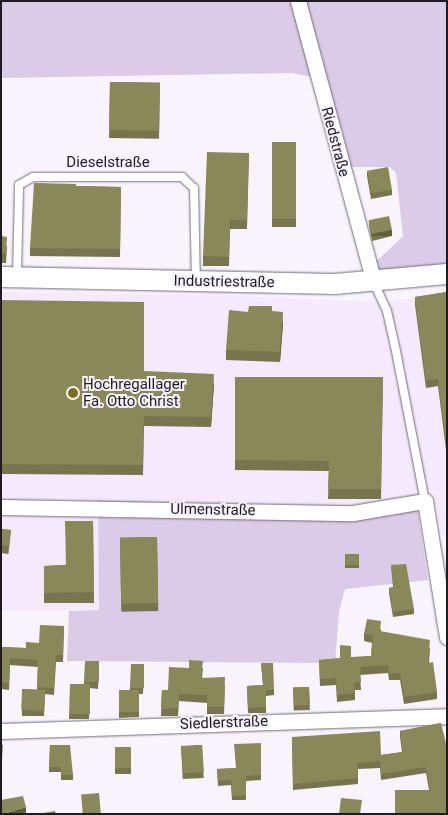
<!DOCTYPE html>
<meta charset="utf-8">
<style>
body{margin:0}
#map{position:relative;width:448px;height:815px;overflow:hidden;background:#f9f3fd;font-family:Roboto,sans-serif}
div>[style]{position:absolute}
.built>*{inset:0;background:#f4e9fd}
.green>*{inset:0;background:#dacbe6}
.roads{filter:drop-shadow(0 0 1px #716b76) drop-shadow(0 0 1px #716b76)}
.service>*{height:8px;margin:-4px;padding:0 4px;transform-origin:4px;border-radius:4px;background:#fff}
.minor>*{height:15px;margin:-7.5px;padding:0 7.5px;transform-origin:7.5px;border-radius:7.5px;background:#fff}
.tertiary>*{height:20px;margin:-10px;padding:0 10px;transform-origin:10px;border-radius:10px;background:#fff}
.wall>*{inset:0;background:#76754d;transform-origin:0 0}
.shaded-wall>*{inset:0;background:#605f3e;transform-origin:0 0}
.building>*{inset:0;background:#898859;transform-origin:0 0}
.dots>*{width:14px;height:14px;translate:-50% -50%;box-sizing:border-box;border:2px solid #f9f3fd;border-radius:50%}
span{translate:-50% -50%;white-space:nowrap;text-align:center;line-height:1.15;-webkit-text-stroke:4px #f9f3fd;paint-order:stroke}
.street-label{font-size:15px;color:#1e1c20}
.poi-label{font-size:15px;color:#1e1c20}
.left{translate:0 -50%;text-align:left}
.frame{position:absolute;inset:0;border:2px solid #1e1c20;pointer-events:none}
</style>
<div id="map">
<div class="built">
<div style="clip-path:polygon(447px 291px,447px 535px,442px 535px,433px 490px,415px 493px,416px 499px,357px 508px,98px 500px,99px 610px,1px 610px,1px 292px,244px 296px,384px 303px)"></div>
</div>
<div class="green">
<div style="clip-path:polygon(1px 1px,447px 1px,447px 265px,377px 274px,373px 261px,379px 259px,403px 236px,396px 173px,390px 167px,346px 167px,322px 79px,292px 73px,1px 78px)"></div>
<div style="clip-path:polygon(416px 499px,428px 580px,345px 589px,339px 612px,335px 663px,67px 661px,69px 611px,99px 610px,98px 500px,357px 508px)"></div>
</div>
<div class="roads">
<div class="service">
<div style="left:17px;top:276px;width:91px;rotate:-88.7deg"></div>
<div style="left:19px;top:185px;width:16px;rotate:-30deg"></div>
<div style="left:33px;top:177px;width:149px"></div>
<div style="left:182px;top:177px;width:16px;rotate:43deg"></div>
<div style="left:194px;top:188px;width:93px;rotate:88.8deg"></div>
<div style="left:374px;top:283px;width:31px;rotate:65deg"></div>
<div style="left:387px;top:311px;width:41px;rotate:77.3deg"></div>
<div style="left:396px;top:351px;width:153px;rotate:79.1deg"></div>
</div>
<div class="minor">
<div style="left:298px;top:1px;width:292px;rotate:74.9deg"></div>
<div style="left:1px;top:507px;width:352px;rotate:1deg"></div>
<div style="left:353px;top:513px;width:73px;rotate:-9.5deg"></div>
<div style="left:425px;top:501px;width:138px;rotate:80.8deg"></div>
<div style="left:1px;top:731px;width:446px;rotate:-1.9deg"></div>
</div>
<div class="tertiary">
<div style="left:1px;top:277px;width:334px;rotate:1.2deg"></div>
<div style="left:335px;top:284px;width:112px;rotate:-5.1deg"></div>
</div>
</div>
<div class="wall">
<div style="left:110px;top:82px;width:50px;height:56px;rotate:1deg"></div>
<div style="left:272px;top:142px;width:24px;height:85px"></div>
<div style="clip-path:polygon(249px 153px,247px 229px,230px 229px,229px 266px,203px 266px,203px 256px)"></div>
<div style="clip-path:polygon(367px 171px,392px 190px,392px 195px,371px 199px,367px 176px)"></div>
<div style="clip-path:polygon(76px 186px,121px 187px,120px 257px,30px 256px,30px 248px)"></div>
<div style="clip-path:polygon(369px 221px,392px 236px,372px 241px,369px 226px)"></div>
<div style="clip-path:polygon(1px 236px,7px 247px,6px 263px,1px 263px)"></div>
<div style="clip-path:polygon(447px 292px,447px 458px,438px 386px,426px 388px,415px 305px,415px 297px)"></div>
<div style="clip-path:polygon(1px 300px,144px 371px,214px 384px,211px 427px,144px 426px,143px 475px,1px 474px)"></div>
<div style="clip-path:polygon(272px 311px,283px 323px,280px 362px,226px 360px,226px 350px,248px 312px)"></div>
<div style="clip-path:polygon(235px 377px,383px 377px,381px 499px,328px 499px,329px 471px,235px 470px)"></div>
<div style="clip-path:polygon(93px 521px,94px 603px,44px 603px,44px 566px,65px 565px)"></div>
<div style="left:1px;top:529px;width:10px;height:24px;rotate:6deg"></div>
<div style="left:157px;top:537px;width:74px;height:37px;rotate:89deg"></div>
<div style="left:345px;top:554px;width:14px;height:14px"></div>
<div style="clip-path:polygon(391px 565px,414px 609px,414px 614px,393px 617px,389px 593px,389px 588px,393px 587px)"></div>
<div style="clip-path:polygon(64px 626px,63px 662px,56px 662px,54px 695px,45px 694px,44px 716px,22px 716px,22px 689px,37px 690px,38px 667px,10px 665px,9px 690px,1px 689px,1px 647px,26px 648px,39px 643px)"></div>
<div style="clip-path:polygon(381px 629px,381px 632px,430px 648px,429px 663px,437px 692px,437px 699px,404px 704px,400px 680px,389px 680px,388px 673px,360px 675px,361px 690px,355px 690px,355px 700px,337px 702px,336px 685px,320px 686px,319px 660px,371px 656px,372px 643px,364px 641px,364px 634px)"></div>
<div style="clip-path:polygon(85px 661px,99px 661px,98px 689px,90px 688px,89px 719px,69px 719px,70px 684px,84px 684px)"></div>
<div style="clip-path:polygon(261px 663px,274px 690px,274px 695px,266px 696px,266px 713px,248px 713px,247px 686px,263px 685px)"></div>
<div style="clip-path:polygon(131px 664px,144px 664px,143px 694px,139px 694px,139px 717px,119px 718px,119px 690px,130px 690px)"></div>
<div style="clip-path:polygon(189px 668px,203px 668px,202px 678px,225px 685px,224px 714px,207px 714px,207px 703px,179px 701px,178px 716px,161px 716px,162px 690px,168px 690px)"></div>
<div style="left:309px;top:687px;width:23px;height:16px;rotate:88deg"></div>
<div style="clip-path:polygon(441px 723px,447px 814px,429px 790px,426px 773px,381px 780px,380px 768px,358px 769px,358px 784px,293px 790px,292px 737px,381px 755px,402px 752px,400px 737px,400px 731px)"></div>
<div style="clip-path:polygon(261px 743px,261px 780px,246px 781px,246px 800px,232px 800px,231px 785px,218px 786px,217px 769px,236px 768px)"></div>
<div style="clip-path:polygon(50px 745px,73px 775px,73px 780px,61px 780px,61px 772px,49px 772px)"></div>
<div style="left:202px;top:745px;width:33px;height:21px;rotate:87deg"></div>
<div style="left:115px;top:747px;width:16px;height:27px"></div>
</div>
<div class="shaded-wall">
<div style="left:392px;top:230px;width:6px;height:21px;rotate:90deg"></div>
<div style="clip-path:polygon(283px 312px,283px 323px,280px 362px,280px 352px)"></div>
<div style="clip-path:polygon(214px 374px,214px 384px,211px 427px,211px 417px)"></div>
<div style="clip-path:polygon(26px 807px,26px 813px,22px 814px,9px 814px,9px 812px)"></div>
</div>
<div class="building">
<div style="left:110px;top:82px;width:50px;height:48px;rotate:1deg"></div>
<div style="left:272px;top:142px;width:24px;height:77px"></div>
<div style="clip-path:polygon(207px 152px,249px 153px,247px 220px,230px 220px,229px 257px,203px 256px)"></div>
<div style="left:388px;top:167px;width:23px;height:21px;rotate:80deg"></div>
<div style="clip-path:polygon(34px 183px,76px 184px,76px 186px,121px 187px,120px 249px,30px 248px)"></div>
<div style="left:389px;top:216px;width:14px;height:21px;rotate:78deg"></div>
<div style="clip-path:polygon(1px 236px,7px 237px,6px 253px,1px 253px)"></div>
<div style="clip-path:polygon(447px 292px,447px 450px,438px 379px,426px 380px,415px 297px)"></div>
<div style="clip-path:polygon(1px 300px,144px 302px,144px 371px,214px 374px,211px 417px,144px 416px,143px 465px,1px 464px)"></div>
<div style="clip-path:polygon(249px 306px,272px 306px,272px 311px,283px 312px,280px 352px,226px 350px,229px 310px,248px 312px)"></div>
<div style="clip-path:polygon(235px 377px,383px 377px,381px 489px,328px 489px,329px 461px,235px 460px)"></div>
<div style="clip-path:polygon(65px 521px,93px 521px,94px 592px,44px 593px,44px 566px,66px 565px)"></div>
<div style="left:1px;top:529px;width:10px;height:16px;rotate:6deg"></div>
<div style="left:157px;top:537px;width:66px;height:37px;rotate:89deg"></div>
<div style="left:345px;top:554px;width:14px;height:11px"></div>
<div style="clip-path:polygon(406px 564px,414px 609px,393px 612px,389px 588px,394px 587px,391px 565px)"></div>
<div style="clip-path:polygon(367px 619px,381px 621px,380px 631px,430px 640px,428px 663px,433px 662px,437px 692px,404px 697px,400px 673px,389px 673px,388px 665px,360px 667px,361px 682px,354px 683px,355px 693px,337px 695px,336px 678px,320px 679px,319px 660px,340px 658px,340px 645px,351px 646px,351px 657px,371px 656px,373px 635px,364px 634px)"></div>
<div style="clip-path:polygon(40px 625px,64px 626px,63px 655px,56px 655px,54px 688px,37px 687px,38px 660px,10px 658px,9px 683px,1px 682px,1px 647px,26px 648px,26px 642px,39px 643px)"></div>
<div style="clip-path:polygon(189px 660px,203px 661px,201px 678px,225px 677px,224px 707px,207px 707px,207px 695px,179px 694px,178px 708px,161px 709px,162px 690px,168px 690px,169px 667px,189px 668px)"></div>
<div style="left:85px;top:661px;width:14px;height:21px"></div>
<div style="clip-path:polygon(261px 663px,273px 663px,274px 690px,266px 690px,266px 707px,248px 708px,247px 686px,263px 685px)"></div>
<div style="left:131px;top:664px;width:13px;height:24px"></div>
<div style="left:70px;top:684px;width:20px;height:30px"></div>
<div style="left:309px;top:687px;width:18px;height:16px;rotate:87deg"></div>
<div style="left:22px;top:689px;width:23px;height:21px;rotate:2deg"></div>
<div style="left:119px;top:690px;width:20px;height:22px"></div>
<div style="clip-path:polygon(441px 723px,447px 747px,447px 814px,395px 814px,395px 790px,430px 790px,426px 767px,381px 774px,380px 761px,357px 763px,358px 778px,293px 784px,292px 737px,380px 731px,381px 755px,403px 752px,400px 731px)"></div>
<div style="clip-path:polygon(261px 743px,261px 775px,246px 776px,246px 795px,232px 796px,231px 780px,218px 781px,217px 769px,236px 768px,234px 744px)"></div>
<div style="clip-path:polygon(1px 745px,3px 745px,1px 775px)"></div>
<div style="clip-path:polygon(50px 745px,70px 745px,73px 775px,61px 775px,61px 767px,49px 767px)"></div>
<div style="left:202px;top:745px;width:27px;height:21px;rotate:86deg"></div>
<div style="left:115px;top:747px;width:16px;height:21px"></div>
<div style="left:99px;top:793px;width:21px;height:18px;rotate:85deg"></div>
<div style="clip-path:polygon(23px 796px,26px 807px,9px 812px,9px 814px,1px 814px,1px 800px)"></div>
<div style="clip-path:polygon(341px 798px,362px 800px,360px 814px,339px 814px)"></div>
<div style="clip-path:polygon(55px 811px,56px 814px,44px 814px,43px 813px)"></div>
</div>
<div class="dots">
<div style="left:73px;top:393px;background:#777316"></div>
</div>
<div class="street-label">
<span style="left:335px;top:142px;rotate:75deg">Riedstraße</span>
<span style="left:108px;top:163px">Dieselstraße</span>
<span style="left:224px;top:282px;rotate:1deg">Industriestraße</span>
<span style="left:213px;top:510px;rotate:1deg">Ulmenstraße</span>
<span style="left:224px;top:723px;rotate:-2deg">Siedlerstraße</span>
</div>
<div class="poi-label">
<span class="left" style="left:83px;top:393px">Hochregallager<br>Fa. Otto Christ</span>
</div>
<div class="frame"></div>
</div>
